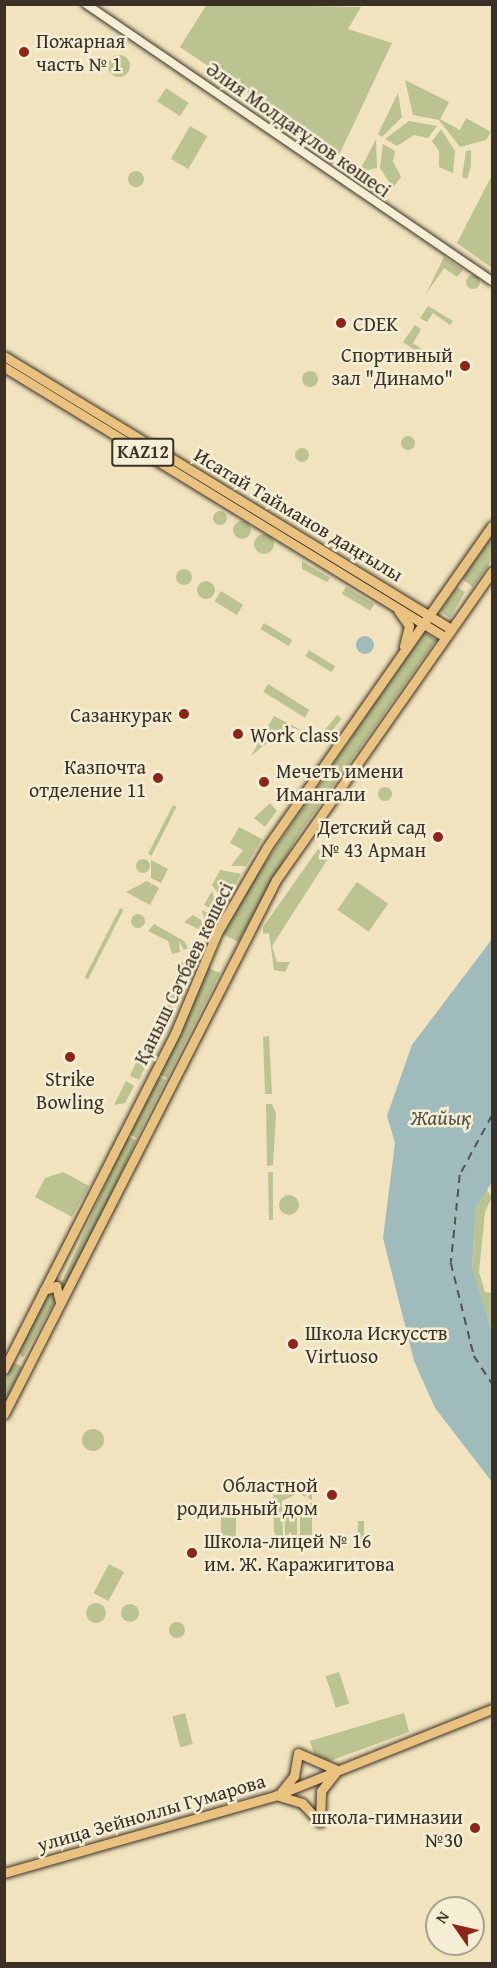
<!DOCTYPE html>
<meta charset="utf-8">
<style>
body{margin:0}
#map{position:relative;width:497px;height:1968px;overflow:hidden;background:#f0e3bd;font-family:"Gentium Book Plus",serif}
div>[style]{position:absolute}
.green>*{inset:0;background:#bbc390;transform-origin:0 0}
.round{border-radius:50%}
.water>*{inset:0;background:#9fbbbc}
.ferry>*{height:1.5px;margin-top:-0.75px;transform-origin:0;background:repeating-linear-gradient(90deg,#53534c 0 8px,transparent 0 14px)}
.roads{filter:drop-shadow(0 0 2px #3a3026) drop-shadow(0 0 2px #3a3026)}
.secondary>*{height:8px;margin:-4px;padding:0 4px;transform-origin:4px;border-radius:4px;background:#f5edd4}
.primary>*{height:9px;margin:-4.5px;padding:0 4.5px;transform-origin:4.5px;border-radius:4.5px;background:#e8c27e}
.dots>*{width:16px;height:16px;translate:-50% -50%;box-sizing:border-box;border:3px solid #f5edd4;border-radius:50%}
span{translate:-50% -50%;white-space:nowrap;text-align:center;line-height:1.15;-webkit-text-stroke:5px #f5edd4;paint-order:stroke}
.shield-label span{padding:2px 4px;background:#f5edd4;border:2px solid;border-radius:4px;-webkit-text-stroke-width:0}
.shield-label{font-size:18px;color:#3a3026;font-weight:700}
.poi-label{font-size:20px;color:#3a3026}
.left{translate:0 -50%;text-align:left}
.right{translate:-100% -50%;text-align:right}
.street-label{font-size:20px;color:#3a3026}
.water-label{font-size:21px;color:#53534c;font-style:italic}
.frame{position:absolute;inset:0;border:6px solid #3a3026;pointer-events:none}
.north{position:absolute;left:425px;top:1896px;width:60px;height:60px;box-sizing:border-box;background:#f5edd4;border:2px solid #aaa18e;border-radius:50%;rotate:304deg;font-size:16px;font-weight:700;line-height:24px;text-align:center;color:#3a3026}
.north::after{content:'';display:block;margin:auto;width:21px;height:27px;background:#8f2418;clip-path:polygon(50% 0,100% 100%,50% 72%,0 100%)}
</style>
<div id="map">
<div class="green">
<div style="clip-path:polygon(207px 4px,361px 7px,348px 29px,392px 43px,339px 155px,180px 47px)"></div>
<div class="round" style="left:108px;top:55px;width:22px;height:22px"></div>
<div style="clip-path:polygon(405px 80px,449px 102px,440px 119px,460px 130px,466px 118px,491px 132px,486px 140px,460px 147px,439px 120px,413px 115px)"></div>
<div style="left:166px;top:88px;width:27px;height:16px;rotate:33deg"></div>
<div style="clip-path:polygon(398px 93px,402px 117px,382px 137px,378px 134px)"></div>
<div style="clip-path:polygon(409px 121px,437px 126px,428px 138px,414px 135px,397px 146px,385px 139px)"></div>
<div style="left:190px;top:126px;width:20px;height:38px;rotate:30deg"></div>
<div style="clip-path:polygon(441px 129px,455px 151px,453px 173px,439px 167px,439px 151px,432px 141px)"></div>
<div style="clip-path:polygon(376px 139px,377px 168px,359px 172px)"></div>
<div style="clip-path:polygon(383px 144px,395px 151px,393px 161px,401px 177px,393px 188px,380px 168px)"></div>
<div style="clip-path:polygon(471px 150px,471px 166px,467px 179px,462px 177px,466px 151px)"></div>
<div class="round" style="left:128px;top:171px;width:16px;height:16px"></div>
<div style="clip-path:polygon(373px 175px,388px 196px,385px 200px,370px 182px,367px 176px)"></div>
<div style="clip-path:polygon(491px 177px,492px 178px,492px 268px,457px 243px)"></div>
<div style="clip-path:polygon(444px 257px,463px 270px,457px 277px,444px 268px,426px 294px)"></div>
<div class="round" style="left:466px;top:275px;width:14px;height:14px"></div>
<div style="clip-path:polygon(428px 306px,453px 321px,450px 325px,433px 313px,427px 322px,420px 318px)"></div>
<div style="clip-path:polygon(415px 325px,421px 329px,413px 343px,428px 354px,426px 358px,403px 342px)"></div>
<div class="round" style="left:302px;top:371px;width:16px;height:16px"></div>
<div class="round" style="left:401px;top:436px;width:14px;height:14px"></div>
<div class="round" style="left:295px;top:448px;width:14px;height:14px"></div>
<div class="round" style="left:213px;top:511px;width:14px;height:14px"></div>
<div class="round" style="left:233px;top:521px;width:18px;height:18px"></div>
<div class="round" style="left:254px;top:534px;width:20px;height:20px"></div>
<div style="clip-path:polygon(492px 536px,492px 560px,473px 587px,462px 579px)"></div>
<div style="clip-path:polygon(302px 561px,330px 578px,327px 582px,302px 569px)"></div>
<div class="round" style="left:176px;top:569px;width:16px;height:16px"></div>
<div class="round" style="left:197px;top:581px;width:18px;height:18px"></div>
<div style="left:346px;top:587px;width:33px;height:8px;rotate:31deg"></div>
<div style="clip-path:polygon(457px 587px,465px 592px,450px 618px,440px 611px)"></div>
<div style="left:221px;top:591px;width:26px;height:12px;rotate:32deg"></div>
<div style="left:264px;top:623px;width:33px;height:7px;rotate:31deg"></div>
<div style="clip-path:polygon(424px 632px,436px 640px,299px 834px,238px 942px,223px 934px,254px 879px)"></div>
<div style="left:309px;top:650px;width:31px;height:7px;rotate:32deg"></div>
<div style="left:268px;top:684px;width:49px;height:9px;rotate:32deg"></div>
<div style="left:337px;top:715px;width:6px;height:25px;rotate:39deg"></div>
<div style="clip-path:polygon(274px 716px,303px 731px,288px 726px,251px 756px)"></div>
<div class="round" style="left:378px;top:787px;width:14px;height:14px"></div>
<div style="clip-path:polygon(270px 803px,277px 811px,265px 827px,254px 818px)"></div>
<div style="left:173px;top:805px;width:4px;height:55px;rotate:27deg"></div>
<div style="clip-path:polygon(239px 827px,262px 839px,246px 866px,231px 866px,243px 850px,230px 843px)"></div>
<div style="clip-path:polygon(318px 849px,329px 857px,272px 946px,277px 962px,290px 962px,285px 972px,274px 970px,269px 933px,263px 934px,263px 927px)"></div>
<div class="round" style="left:136px;top:859px;width:14px;height:14px"></div>
<div style="clip-path:polygon(151px 860px,168px 869px,161px 883px,151px 878px)"></div>
<div style="clip-path:polygon(220px 870px,241px 874px,225px 902px,212px 885px)"></div>
<div style="clip-path:polygon(147px 881px,152px 884px,147px 890px,153px 884px,159px 888px,150px 905px,126px 892px)"></div>
<div style="left:357px;top:882px;width:38px;height:34px;rotate:35deg"></div>
<div style="clip-path:polygon(212px 891px,219px 913px,204px 905px)"></div>
<div style="left:120px;top:908px;width:4px;height:78px;rotate:27deg"></div>
<div style="clip-path:polygon(202px 910px,216px 917px,207px 933px)"></div>
<div class="round" style="left:131px;top:914px;width:14px;height:14px"></div>
<div style="clip-path:polygon(193px 915px,201px 920px,204px 932px,184px 922px)"></div>
<div style="clip-path:polygon(154px 924px,184px 941px,188px 948px,184px 950px,179px 941px,180px 952px,172px 954px,168px 941px,148px 931px)"></div>
<div style="clip-path:polygon(191px 959px,194px 963px,193px 971px,179px 999px,169px 997px,179px 977px,175px 964px,183px 962px,188px 970px)"></div>
<div style="clip-path:polygon(208px 968px,220px 973px,167px 1078px,158px 1074px)"></div>
<div class="round" style="left:160px;top:1004px;width:14px;height:14px"></div>
<div style="clip-path:polygon(154px 1025px,162px 1032px,152px 1050px,144px 1045px)"></div>
<div style="clip-path:polygon(269px 1036px,272px 1094px,265px 1094px,263px 1037px)"></div>
<div style="left:141px;top:1051px;width:10px;height:27px;rotate:24deg"></div>
<div style="left:158px;top:1076px;width:9px;height:65px;rotate:27deg"></div>
<div style="clip-path:polygon(126px 1081px,134px 1086px,125px 1103px,114px 1105px)"></div>
<div style="clip-path:polygon(266px 1104px,272px 1104px,276px 1114px,273px 1165px,267px 1166px)"></div>
<div style="left:127px;top:1136px;width:10px;height:163px;rotate:24deg"></div>
<div style="clip-path:polygon(63px 1172px,89px 1186px,72px 1217px,35px 1197px,45px 1178px)"></div>
<div style="clip-path:polygon(268px 1172px,273px 1172px,273px 1220px,269px 1220px)"></div>
<div style="clip-path:polygon(487px 1190px,492px 1197px,485px 1212px,479px 1272px,485px 1292px,492px 1293px,492px 1332px,472px 1268px,476px 1208px)"></div>
<div class="round" style="left:279px;top:1195px;width:20px;height:20px"></div>
<div style="clip-path:polygon(47px 1294px,56px 1299px,23px 1358px,19px 1352px)"></div>
<div style="clip-path:polygon(13px 1362px,22px 1367px,5px 1403px,5px 1379px)"></div>
<div class="round" style="left:82px;top:1429px;width:22px;height:22px"></div>
<div style="clip-path:polygon(273px 1481px,312px 1481px,312px 1500px,298px 1493px,282px 1501px,283px 1538px,315px 1538px,312px 1548px,283px 1545px,274px 1532px)"></div>
<div style="clip-path:polygon(284px 1503px,297px 1511px,297px 1535px,285px 1535px)"></div>
<div style="clip-path:polygon(306px 1503px,312px 1503px,312px 1535px,300px 1535px,300px 1511px)"></div>
<div style="left:221px;top:1506px;width:15px;height:31px"></div>
<div style="clip-path:polygon(358px 1521px,364px 1521px,364px 1543px,349px 1548px,357px 1543px)"></div>
<div style="left:109px;top:1564px;width:17px;height:33px;rotate:28deg"></div>
<div class="round" style="left:86px;top:1603px;width:20px;height:20px"></div>
<div class="round" style="left:121px;top:1604px;width:18px;height:18px"></div>
<div class="round" style="left:169px;top:1622px;width:16px;height:16px"></div>
<div style="left:339px;top:1672px;width:33px;height:14px;rotate:72deg"></div>
<div style="left:185px;top:1713px;width:32px;height:13px;rotate:76deg"></div>
<div style="clip-path:polygon(404px 1713px,409px 1732px,327px 1762px,316px 1761px,310px 1741px)"></div>
</div>
<div class="water">
<div class="round" style="left:356px;top:636px;width:18px;height:18px"></div>
<div style="clip-path:polygon(492px 939px,492px 1182px,476px 1208px,472px 1267px,492px 1332px,492px 1482px,435px 1408px,414px 1361px,383px 1238px,395px 1143px,387px 1116px,412px 1045px)"></div>
</div>
<div class="ferry">
<div style="left:492px;top:1116px;width:67px;rotate:118.5deg"></div>
<div style="left:460px;top:1175px;width:88px;rotate:95.8deg"></div>
<div style="left:451px;top:1263px;width:96px;rotate:76.1deg"></div>
<div style="left:474px;top:1356px;width:33px;rotate:57deg"></div>
</div>
<div class="roads">
<div class="secondary">
<div style="left:86px;top:4px;width:491px;rotate:34.3deg"></div>
</div>
<div class="primary">
<div style="left:4px;top:356px;width:524px;rotate:31.41deg"></div>
<div style="left:4px;top:367px;width:517px;rotate:31.48deg"></div>
<div style="left:398px;top:610px;width:19px;rotate:55deg"></div>
<div style="left:409px;top:626px;width:21px;rotate:104deg"></div>
<div style="left:44px;top:1290px;width:13px;rotate:-18deg"></div>
<div style="left:56px;top:1286px;width:16px;rotate:76deg"></div>
<div style="left:4px;top:1369px;width:379px;rotate:-63deg"></div>
<div style="left:176px;top:1031px;width:106px;rotate:-67.3deg"></div>
<div style="left:217px;top:933px;width:99px;rotate:-59.8deg"></div>
<div style="left:267px;top:847px;width:392px;rotate:-55deg"></div>
<div style="left:4px;top:1414px;width:599px;rotate:-63.01deg"></div>
<div style="left:276px;top:880px;width:377px;rotate:-55deg"></div>
<div style="left:298px;top:1753px;width:43px;rotate:23.6deg"></div>
<div style="left:281px;top:1792px;width:21px;rotate:-51deg"></div>
<div style="left:294px;top:1776px;width:23px;rotate:-80deg"></div>
<div style="left:279px;top:1796px;width:24px;rotate:17deg"></div>
<div style="left:302px;top:1803px;width:25px;rotate:47deg"></div>
<div style="left:320px;top:1822px;width:31px;rotate:-88deg"></div>
<div style="left:321px;top:1791px;width:23px;rotate:-52deg"></div>
<div style="left:4px;top:1873px;width:284px;rotate:-15.9deg"></div>
<div style="left:277px;top:1795px;width:232px;rotate:-21.8deg"></div>
</div>
</div>
<div class="dots">
<div style="left:24px;top:52px;background:#8f2418"></div>
<div style="left:341px;top:323px;background:#8f2418"></div>
<div style="left:465px;top:366px;background:#8f2418"></div>
<div style="left:184px;top:714px;background:#8f2418"></div>
<div style="left:238px;top:734px;background:#8f2418"></div>
<div style="left:158px;top:778px;background:#8f2418"></div>
<div style="left:264px;top:782px;background:#8f2418"></div>
<div style="left:438px;top:837px;background:#8f2418"></div>
<div style="left:70px;top:1057px;background:#8f2418"></div>
<div style="left:293px;top:1344px;background:#8f2418"></div>
<div style="left:332px;top:1495px;background:#8f2418"></div>
<div style="left:192px;top:1553px;background:#8f2418"></div>
<div style="left:475px;top:1828px;background:#8f2418"></div>
</div>
<div class="shield-label">
<span style="left:143px;top:452px">KAZ12</span>
</div>
<div class="poi-label">
<span class="left" style="left:36px;top:52px">Пожарная<br>часть № 1</span>
<span class="left" style="left:353px;top:323px">CDEK</span>
<span class="right" style="left:453px;top:366px">Спортивный<br>зал "Динамо"</span>
<span class="right" style="left:172px;top:714px">Сазанкурак</span>
<span class="left" style="left:250px;top:734px">Work class</span>
<span class="right" style="left:146px;top:778px">Казпочта<br>отделение 11</span>
<span class="left" style="left:276px;top:782px">Мечеть имени<br>Имангали</span>
<span class="right" style="left:426px;top:838px">Детский сад<br>№ 43 Арман</span>
<span style="left:70px;top:1090px">Strike<br>Bowling</span>
<span class="left" style="left:305px;top:1344px">Школа Искусств<br>Virtuoso</span>
<span class="right" style="left:318px;top:1496px">Областной<br>родильный дом</span>
<span class="left" style="left:204px;top:1552px">Школа-лицей № 16<br>им. Ж. Каражигитова</span>
<span class="right" style="left:463px;top:1828px">школа-гимназии<br>№30</span>
</div>
<div class="street-label">
<span style="left:299px;top:129px;rotate:35deg">Әлия Молдағұлов көшесі</span>
<span style="left:299px;top:514px;rotate:31deg">Исатай Тайманов даңғылы</span>
<span style="left:183px;top:973px;rotate:-64deg">Қаныш Сәтбаев көшесі</span>
<span style="left:151px;top:1812px;rotate:-16deg">улица Зейноллы Гумарова</span>
</div>
<div class="water-label">
<span style="left:441px;top:1118px">Жайық</span>
</div>
<div class="frame"></div>
<div class="north">N</div>
</div>
